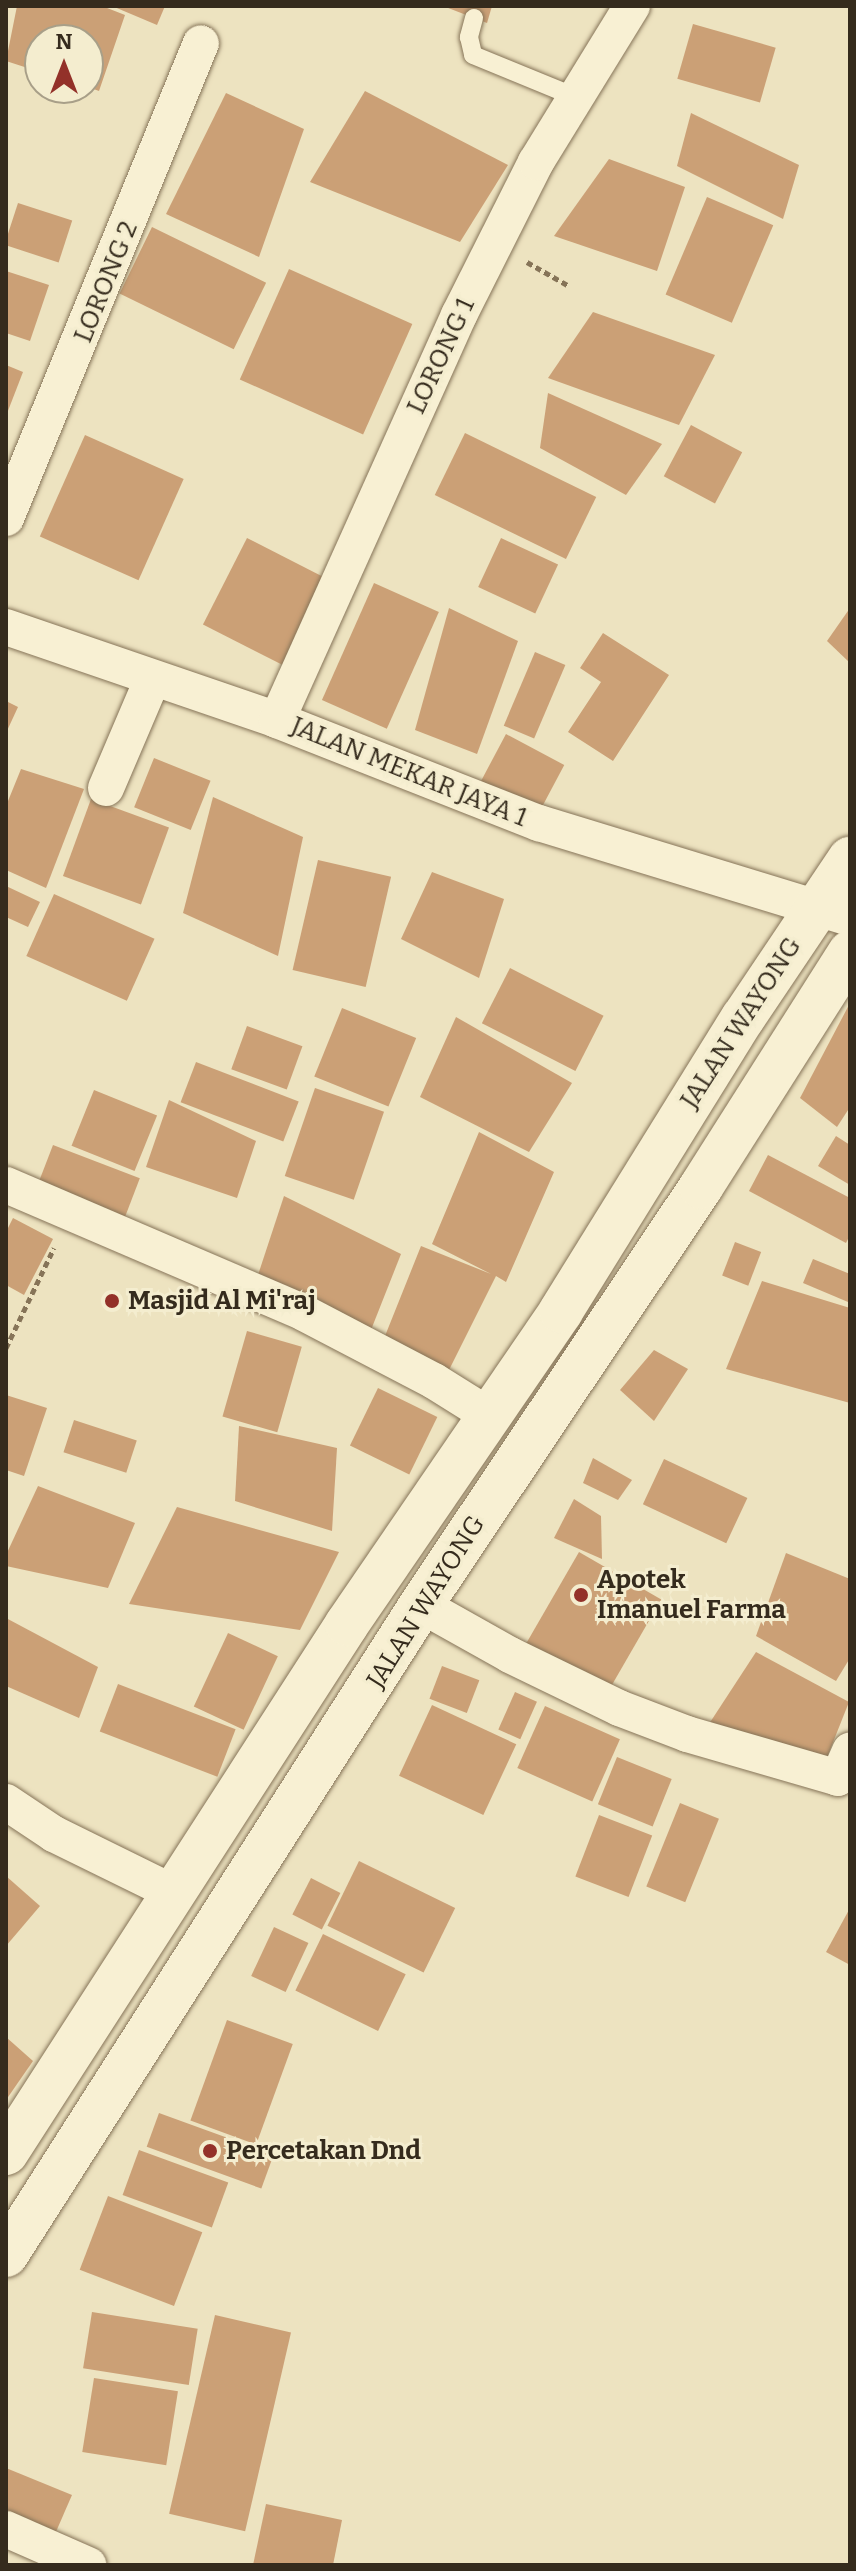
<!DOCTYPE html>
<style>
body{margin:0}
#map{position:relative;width:856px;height:2571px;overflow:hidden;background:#ede3c0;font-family:Bitter,serif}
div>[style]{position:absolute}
.building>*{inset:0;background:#cba076;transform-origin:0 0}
.path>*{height:5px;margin-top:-2.5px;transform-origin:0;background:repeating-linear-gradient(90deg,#867458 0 6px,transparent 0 10px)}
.roads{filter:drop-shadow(0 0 2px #867458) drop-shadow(0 0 2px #867458)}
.lane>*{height:18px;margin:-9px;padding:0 9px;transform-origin:9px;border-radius:9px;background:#f8f0d3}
.street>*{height:36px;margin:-18px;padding:0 18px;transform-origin:18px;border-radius:18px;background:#f8f0d3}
.secondary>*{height:44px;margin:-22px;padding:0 22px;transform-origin:22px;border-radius:22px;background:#f8f0d3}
.dots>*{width:22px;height:22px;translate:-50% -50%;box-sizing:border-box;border:4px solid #f4edcf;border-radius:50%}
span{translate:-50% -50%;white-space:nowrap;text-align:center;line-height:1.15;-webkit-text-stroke:6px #f4edcf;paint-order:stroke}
.street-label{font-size:26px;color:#352b1d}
.poi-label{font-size:26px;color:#352b1d;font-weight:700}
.left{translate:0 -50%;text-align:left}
.frame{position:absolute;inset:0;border:8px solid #352b1d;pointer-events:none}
.north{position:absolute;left:24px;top:24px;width:80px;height:80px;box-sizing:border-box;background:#f4edcf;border:2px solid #a89f88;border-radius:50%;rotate:0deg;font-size:22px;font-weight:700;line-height:32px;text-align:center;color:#352b1d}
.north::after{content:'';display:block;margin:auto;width:28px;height:36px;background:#933129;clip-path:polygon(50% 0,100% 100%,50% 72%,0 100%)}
</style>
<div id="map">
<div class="building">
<div style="clip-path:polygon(17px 6px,102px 6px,125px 15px,99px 91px,88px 87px,88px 40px,40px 40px,40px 72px,6px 61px)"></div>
<div style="clip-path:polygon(112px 6px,165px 6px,157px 25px)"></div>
<div style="clip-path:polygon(443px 6px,492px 6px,487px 23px)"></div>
<div style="left:693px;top:24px;width:86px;height:57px;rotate:16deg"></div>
<div style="clip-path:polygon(365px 91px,508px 165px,460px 242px,310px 182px)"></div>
<div style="clip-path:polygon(226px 93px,304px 129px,259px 257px,166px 214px)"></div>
<div style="clip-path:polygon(691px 113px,799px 165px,783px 219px,677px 166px)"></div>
<div style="clip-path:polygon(609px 159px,685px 187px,657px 271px,554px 236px)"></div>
<div style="left:707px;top:197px;width:72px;height:106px;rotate:23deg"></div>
<div style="left:18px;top:203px;width:57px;height:44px;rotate:18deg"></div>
<div style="left:152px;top:227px;width:127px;height:74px;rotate:26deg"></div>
<div style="left:289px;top:269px;width:135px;height:121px;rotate:24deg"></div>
<div style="clip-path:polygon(6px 271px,49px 285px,30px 341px,6px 333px)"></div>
<div style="clip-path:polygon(593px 312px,715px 355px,679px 425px,548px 378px)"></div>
<div style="clip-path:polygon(6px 365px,23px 372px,6px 416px)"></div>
<div style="clip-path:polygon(548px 393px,662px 444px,626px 495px,540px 448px)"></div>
<div style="left:691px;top:425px;width:58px;height:58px;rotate:28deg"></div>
<div style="left:465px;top:433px;width:146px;height:69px;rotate:26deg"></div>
<div style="left:85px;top:435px;width:108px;height:111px;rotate:24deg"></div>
<div style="left:247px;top:538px;width:94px;height:97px;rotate:27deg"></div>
<div style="left:501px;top:538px;width:63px;height:54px;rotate:25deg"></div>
<div style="left:374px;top:583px;width:71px;height:128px;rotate:24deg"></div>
<div style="clip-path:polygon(449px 608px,518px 641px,477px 754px,415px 730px)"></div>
<div style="clip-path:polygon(850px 608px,850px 663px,827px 641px)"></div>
<div style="clip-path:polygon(603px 633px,669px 675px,613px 761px,568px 732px,601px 682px,580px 668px)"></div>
<div style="left:535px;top:652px;width:33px;height:80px;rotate:23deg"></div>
<div style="clip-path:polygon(6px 701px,18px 707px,6px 733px)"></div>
<div style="left:506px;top:734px;width:66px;height:54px;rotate:28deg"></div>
<div style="left:154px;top:758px;width:61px;height:53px;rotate:22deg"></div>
<div style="clip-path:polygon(21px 769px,84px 789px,46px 888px,6px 870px,6px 806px)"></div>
<div style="clip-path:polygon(213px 797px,303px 837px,278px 956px,183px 913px)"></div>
<div style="left:91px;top:799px;width:83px;height:82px;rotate:20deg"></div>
<div style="left:318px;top:860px;width:75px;height:113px;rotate:13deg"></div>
<div style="clip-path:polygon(432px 872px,504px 899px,479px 978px,401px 939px)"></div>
<div style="clip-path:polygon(6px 886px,40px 902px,28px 927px,6px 917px)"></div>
<div style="left:54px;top:894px;width:110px;height:68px;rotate:24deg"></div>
<div style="left:510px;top:968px;width:105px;height:62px;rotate:27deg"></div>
<div style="clip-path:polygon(850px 1003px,850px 1107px,837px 1127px,800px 1098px)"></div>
<div style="left:342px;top:1008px;width:80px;height:74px;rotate:22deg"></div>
<div style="clip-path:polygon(456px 1017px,572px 1083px,529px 1152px,420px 1097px)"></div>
<div style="left:247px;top:1026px;width:59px;height:46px;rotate:20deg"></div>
<div style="left:196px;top:1062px;width:110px;height:43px;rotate:21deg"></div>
<div style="left:315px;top:1088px;width:73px;height:93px;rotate:19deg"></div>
<div style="left:94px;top:1090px;width:68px;height:60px;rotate:22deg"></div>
<div style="clip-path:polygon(169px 1100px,256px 1141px,237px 1198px,146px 1167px)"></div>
<div style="clip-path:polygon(479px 1132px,554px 1172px,506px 1282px,496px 1276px,446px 1376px,381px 1346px,421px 1246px,491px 1274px,432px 1244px)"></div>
<div style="clip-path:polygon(836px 1136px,850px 1145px,850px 1185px,818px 1166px)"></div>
<div style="left:53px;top:1145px;width:93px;height:55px;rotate:21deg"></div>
<div style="clip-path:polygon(768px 1155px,850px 1198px,850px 1235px,846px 1243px,749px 1191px)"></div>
<div style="clip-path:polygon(284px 1196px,401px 1254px,369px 1335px,257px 1278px)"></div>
<div style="clip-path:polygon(13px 1218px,53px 1239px,24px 1295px,6px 1285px,6px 1232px)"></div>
<div style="left:735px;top:1242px;width:28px;height:36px;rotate:21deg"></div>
<div style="clip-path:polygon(813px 1259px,850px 1274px,848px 1302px,803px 1283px)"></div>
<div style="clip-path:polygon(762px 1281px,850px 1308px,850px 1403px,726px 1369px)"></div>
<div style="left:247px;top:1331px;width:57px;height:89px;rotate:16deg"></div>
<div style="clip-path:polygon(654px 1350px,688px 1369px,654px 1421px,620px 1390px)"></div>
<div style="left:378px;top:1388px;width:66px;height:64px;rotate:26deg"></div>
<div style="clip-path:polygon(6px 1395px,47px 1408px,24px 1476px,6px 1470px)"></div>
<div style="left:74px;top:1420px;width:66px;height:34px;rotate:18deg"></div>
<div style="clip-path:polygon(239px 1426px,337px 1448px,332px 1531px,235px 1501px)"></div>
<div style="clip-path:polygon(593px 1458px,632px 1480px,618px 1500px,583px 1483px)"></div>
<div style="left:664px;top:1459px;width:92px;height:50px;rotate:25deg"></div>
<div style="clip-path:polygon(38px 1486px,135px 1523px,108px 1588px,6px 1566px,6px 1555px)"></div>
<div style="clip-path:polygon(574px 1499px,601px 1516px,602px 1559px,554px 1538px)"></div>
<div style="clip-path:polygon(177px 1507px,339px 1552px,300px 1630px,129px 1604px)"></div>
<div style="left:579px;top:1552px;width:95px;height:121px;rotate:30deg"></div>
<div style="clip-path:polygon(786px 1553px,850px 1579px,850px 1658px,836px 1681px,756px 1636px)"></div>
<div style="clip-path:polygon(6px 1618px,98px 1667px,79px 1718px,6px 1686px)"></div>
<div style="left:228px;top:1633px;width:55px;height:81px;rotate:25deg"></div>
<div style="clip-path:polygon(756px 1652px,849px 1702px,822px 1770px,707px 1727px)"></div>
<div style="left:442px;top:1666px;width:40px;height:35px;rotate:21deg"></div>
<div style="left:118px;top:1684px;width:126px;height:51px;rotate:21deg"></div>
<div style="left:515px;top:1692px;width:24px;height:41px;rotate:24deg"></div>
<div style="left:432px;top:1705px;width:93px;height:78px;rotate:25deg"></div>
<div style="left:545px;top:1706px;width:82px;height:68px;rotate:24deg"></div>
<div style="left:617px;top:1757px;width:59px;height:51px;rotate:22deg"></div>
<div style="left:680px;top:1803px;width:42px;height:90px;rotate:22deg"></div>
<div style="left:599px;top:1815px;width:57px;height:66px;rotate:21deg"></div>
<div style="left:359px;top:1861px;width:107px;height:72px;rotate:26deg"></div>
<div style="clip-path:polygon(6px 1876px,40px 1906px,6px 1946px)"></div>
<div style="left:311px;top:1878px;width:33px;height:41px;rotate:27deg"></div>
<div style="clip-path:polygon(850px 1908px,850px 1965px,826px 1952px)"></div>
<div style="left:274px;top:1927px;width:38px;height:54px;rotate:25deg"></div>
<div style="left:323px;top:1934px;width:92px;height:63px;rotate:26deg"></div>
<div style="left:227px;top:2020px;width:70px;height:107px;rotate:20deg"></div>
<div style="clip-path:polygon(6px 2037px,33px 2061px,6px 2100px)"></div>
<div style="left:159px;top:2113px;width:122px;height:36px;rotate:20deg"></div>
<div style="left:139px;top:2150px;width:95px;height:48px;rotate:20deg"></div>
<div style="left:108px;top:2196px;width:101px;height:79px;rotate:21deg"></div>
<div style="left:92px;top:2312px;width:107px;height:57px;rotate:9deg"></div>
<div style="left:215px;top:2315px;width:78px;height:204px;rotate:13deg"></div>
<div style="left:94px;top:2378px;width:85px;height:75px;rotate:9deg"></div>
<div style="clip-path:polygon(6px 2468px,72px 2495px,55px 2534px,6px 2514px)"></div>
<div style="clip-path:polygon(266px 2504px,342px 2520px,333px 2565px,253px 2565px)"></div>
</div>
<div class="path">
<div style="left:527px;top:262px;width:48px;rotate:29.7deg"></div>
<div style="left:6px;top:1348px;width:111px;rotate:-64.4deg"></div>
</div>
<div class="roads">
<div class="lane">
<div style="left:474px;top:18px;width:20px;rotate:105deg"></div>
<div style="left:469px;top:37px;width:18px;rotate:77deg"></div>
<div style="left:473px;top:55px;width:113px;rotate:22.3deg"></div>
</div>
<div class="street">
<div style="left:6px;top:518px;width:513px;rotate:-67.68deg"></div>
<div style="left:6px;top:627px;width:287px;rotate:18.9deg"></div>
<div style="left:277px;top:720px;width:282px;rotate:21.5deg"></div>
<div style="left:539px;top:823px;width:325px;rotate:17deg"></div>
<div style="left:277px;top:720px;width:444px;rotate:-65.8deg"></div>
<div style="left:459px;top:315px;width:171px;rotate:-63.3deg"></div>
<div style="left:536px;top:162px;width:183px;rotate:-58.4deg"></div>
<div style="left:106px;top:788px;width:117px;rotate:-66.9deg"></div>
<div style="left:6px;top:1185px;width:324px;rotate:23.2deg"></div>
<div style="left:304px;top:1313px;width:147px;rotate:27.6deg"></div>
<div style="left:434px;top:1381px;width:66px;rotate:32deg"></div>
<div style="left:421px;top:1605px;width:102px;rotate:29.3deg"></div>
<div style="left:510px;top:1655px;width:121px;rotate:25.9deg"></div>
<div style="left:619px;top:1708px;width:73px;rotate:20.9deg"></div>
<div style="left:687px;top:1734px;width:157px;rotate:16.2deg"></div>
<div style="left:838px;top:1778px;width:30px;rotate:-66deg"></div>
<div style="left:6px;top:1802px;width:58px;rotate:33.7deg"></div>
<div style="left:54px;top:1834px;width:134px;rotate:26.2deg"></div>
<div style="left:6px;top:2529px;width:90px;rotate:23.7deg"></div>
</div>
<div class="secondary">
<div style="left:6px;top:2153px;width:629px;rotate:-57.19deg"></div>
<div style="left:347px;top:1624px;width:379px;rotate:-55.6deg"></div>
<div style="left:561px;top:1311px;width:345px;rotate:-58.2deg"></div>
<div style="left:743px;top:1018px;width:192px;rotate:-56.1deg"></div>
<div style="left:6px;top:2255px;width:771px;rotate:-57.44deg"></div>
<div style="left:421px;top:1605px;width:503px;rotate:-56.18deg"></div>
<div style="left:701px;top:1187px;width:278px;rotate:-57.6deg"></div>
</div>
</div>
<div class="dots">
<div style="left:112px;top:1301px;background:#933129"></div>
<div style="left:581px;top:1595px;background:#933129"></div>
<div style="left:210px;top:2151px;background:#933129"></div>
</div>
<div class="street-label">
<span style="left:106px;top:282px;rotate:-68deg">LORONG 2</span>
<span style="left:441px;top:356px;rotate:-65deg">LORONG 1</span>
<span style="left:409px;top:772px;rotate:22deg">JALAN MEKAR JAYA 1</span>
<span style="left:741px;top:1023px;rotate:-57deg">JALAN WAYONG</span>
<span style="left:426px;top:1602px;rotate:-58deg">JALAN WAYONG</span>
</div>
<div class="poi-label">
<span class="left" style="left:128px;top:1301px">Masjid Al Mi'raj</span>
<span class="left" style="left:597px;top:1595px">Apotek<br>Imanuel Farma</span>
<span class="left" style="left:226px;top:2151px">Percetakan Dnd</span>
</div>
<div class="frame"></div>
<div class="north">N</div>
</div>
